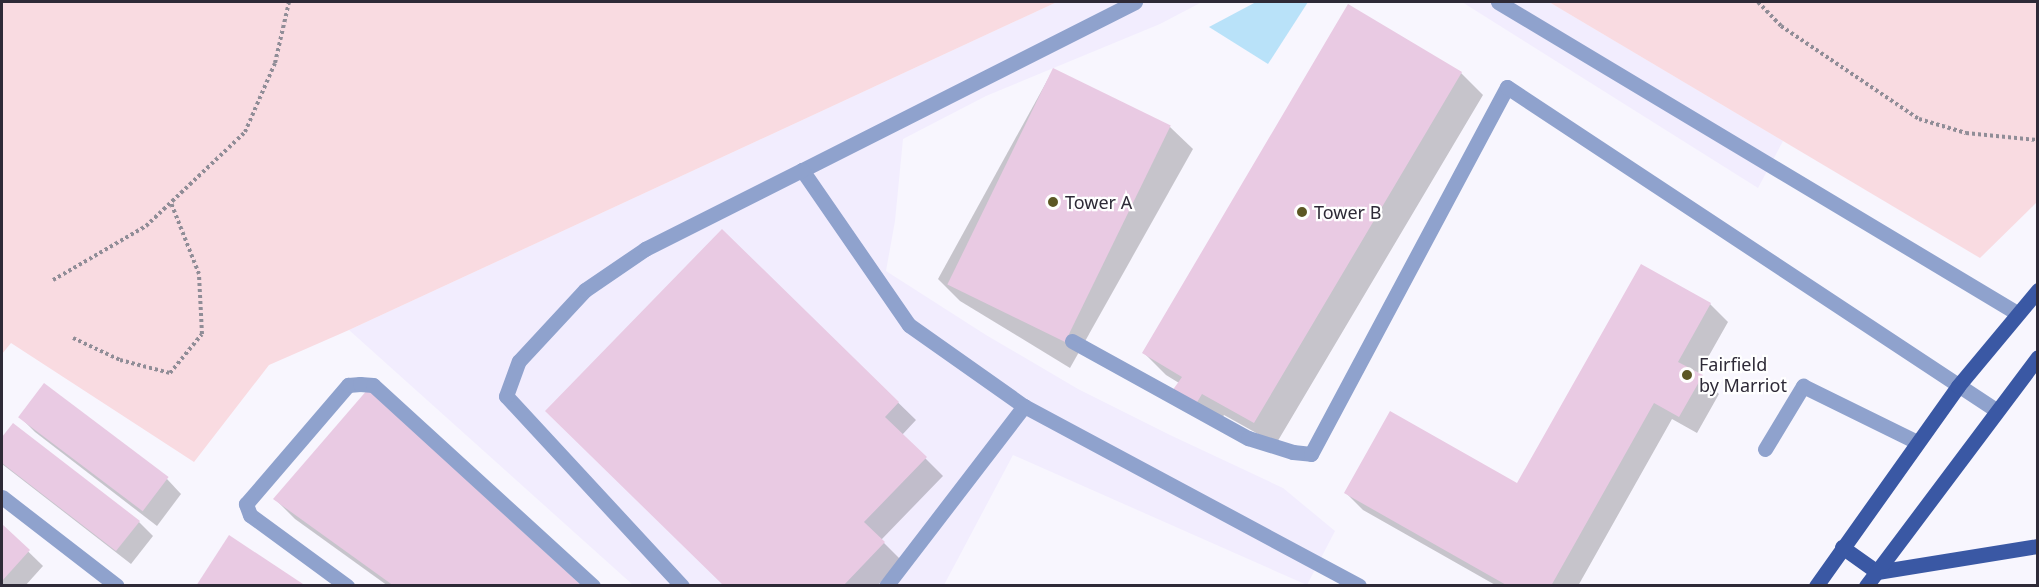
<!DOCTYPE html>
<style>
body{margin:0}
#map{position:relative;width:2039px;height:587px;overflow:hidden;background:#f8f6fe;font-family:"Noto Sans",sans-serif}
div>[style]{position:absolute}
.built>*{inset:0;background:#f2edfe}
.green>*{inset:0;background:#f9dbe1}
.water>*{inset:0;background:#b9e2f9}
.shadow>*{inset:0;background:#0003}
.building>*{inset:0;background:#e9cae3;transform-origin:0 0}
.path>*{height:4px;margin-top:-2px;transform-origin:0;background:repeating-linear-gradient(90deg,#908d97 0 3px,transparent 0 6px)}
.minor>*{height:15px;margin:-7.5px;padding:0 7.5px;transform-origin:7.5px;border-radius:7.5px;background:#8fa2cd}
.major>*{height:15px;margin:-7.5px;padding:0 7.5px;transform-origin:7.5px;border-radius:7.5px;background:#3a58a4}
.dots>*{width:16px;height:16px;translate:-50% -50%;box-sizing:border-box;border:3px solid #fff;border-radius:50%}
span{translate:-50% -50%;white-space:nowrap;text-align:center;line-height:1.15;-webkit-text-stroke:4.5px #fff;paint-order:stroke}
.poi-label{font-size:18px;color:#2e2a37}
.left{translate:0 -50%;text-align:left}
.frame{position:absolute;inset:0;border:3px solid #2e2a37;pointer-events:none}
</style>
<div id="map">
<div class="built">
<div style="clip-path:polygon(1057px 2px,1202px 2px,1160px 24px,986px 96px,903px 139px,895px 221px,886px 271px,986px 335px,1078px 389px,1170px 435px,1283px 488px,1335px 531px,1307px 585px,1013px 455px,944px 585px,633px 585px,349px 330px)"></div>
<div style="clip-path:polygon(1462px 2px,1549px 2px,1783px 141px,1758px 188px)"></div>
</div>
<div class="green">
<div style="clip-path:polygon(2px 2px,1057px 2px,349px 330px,269px 365px,194px 462px,11px 343px,2px 354px)"></div>
<div style="clip-path:polygon(1549px 2px,2037px 2px,2037px 202px,1980px 258px)"></div>
</div>
<div class="water">
<div style="clip-path:polygon(1256px 2px,1308px 2px,1268px 64px,1209px 27px)"></div>
</div>
<div class="shadow">
<div style="clip-path:polygon(1053px 70px,1170px 127px,1193px 149px,1070px 368px,960px 301px,938px 279px)"></div>
<div style="clip-path:polygon(1461px 73px,1483px 95px,1276px 444px,1224px 415px,1218px 425px,1179px 383px,1166px 375px,1144px 353px)"></div>
<div style="clip-path:polygon(722px 231px,916px 420px,902px 435px,943px 476px,881px 540px,901px 560px,877px 586px,726px 586px)"></div>
<div style="clip-path:polygon(1642px 266px,1710px 304px,1728px 322px,1698px 375px,1719px 394px,1697px 433px,1672px 419px,1578px 586px,1497px 586px,1363px 510px,1346px 493px,1518px 485px)"></div>
<div style="clip-path:polygon(45px 386px,167px 479px,181px 494px,157px 526px,35px 432px,20px 417px)"></div>
<div style="clip-path:polygon(13px 425px,139px 522px,153px 536px,131px 564px,2px 464px,2px 439px)"></div>
<div style="clip-path:polygon(275px 499px,580px 586px,388px 586px,295px 519px)"></div>
<div style="clip-path:polygon(2px 526px,43px 566px,25px 586px,2px 586px)"></div>
</div>
<div class="building">
<div style="clip-path:polygon(1348px 4px,1462px 72px,1254px 423px,1202px 394px,1196px 404px,1172px 391px,1182px 377px,1142px 353px)"></div>
<div style="left:1053px;top:68px;width:131px;height:241px;rotate:26deg"></div>
<div style="clip-path:polygon(722px 229px,899px 402px,885px 417px,927px 457px,864px 522px,885px 542px,843px 586px,724px 586px,545px 411px)"></div>
<div style="clip-path:polygon(1641px 264px,1711px 303px,1678px 362px,1703px 375px,1679px 417px,1654px 403px,1551px 586px,1508px 586px,1344px 493px,1390px 411px,1517px 483px)"></div>
<div style="left:44px;top:383px;width:156px;height:43px;rotate:37deg"></div>
<div style="clip-path:polygon(368px 389px,582px 586px,394px 586px,273px 499px)"></div>
<div style="clip-path:polygon(13px 423px,140px 521px,116px 551px,2px 463px,2px 437px)"></div>
<div style="clip-path:polygon(2px 524px,30px 550px,2px 581px)"></div>
<div style="clip-path:polygon(229px 535px,306px 586px,196px 586px)"></div>
</div>
<div class="path">
<div style="left:1758px;top:2px;width:33px;rotate:46deg"></div>
<div style="left:1781px;top:26px;width:166px;rotate:34deg"></div>
<div style="left:1919px;top:119px;width:49px;rotate:16.6deg"></div>
<div style="left:1966px;top:133px;width:72px;rotate:5.6deg"></div>
<div style="left:53px;top:280px;width:108px;rotate:-30.1deg"></div>
<div style="left:146px;top:226px;width:137px;rotate:-43.5deg"></div>
<div style="left:245px;top:132px;width:75px;rotate:-66.5deg"></div>
<div style="left:275px;top:63px;width:63px;rotate:-77.1deg"></div>
<div style="left:73px;top:338px;width:52px;rotate:25.1deg"></div>
<div style="left:120px;top:360px;width:52px;rotate:14.6deg"></div>
<div style="left:170px;top:373px;width:50px;rotate:-50.6deg"></div>
<div style="left:202px;top:334px;width:60px;rotate:-92.9deg"></div>
<div style="left:199px;top:274px;width:76px;rotate:-111.5deg"></div>
</div>
<div class="minor">
<div style="left:1135px;top:2px;width:373px;rotate:153.2deg"></div>
<div style="left:802px;top:170px;width:188px;rotate:55.4deg"></div>
<div style="left:909px;top:325px;width:141px;rotate:35.2deg"></div>
<div style="left:1024px;top:406px;width:380px;rotate:28.2deg"></div>
<div style="left:1498px;top:2px;width:605px;rotate:30.93deg"></div>
<div style="left:1072px;top:341px;width:201px;rotate:28.9deg"></div>
<div style="left:1248px;top:438px;width:47px;rotate:17.3deg"></div>
<div style="left:1293px;top:452px;width:18px;rotate:6deg"></div>
<div style="left:1311px;top:454px;width:416px;rotate:-61.9deg"></div>
<div style="left:1507px;top:87px;width:586px;rotate:33.45deg"></div>
<div style="left:1765px;top:449px;width:74px;rotate:-58.9deg"></div>
<div style="left:1803px;top:386px;width:127px;rotate:26.2deg"></div>
<div style="left:2px;top:497px;width:145px;rotate:37.7deg"></div>
<div style="left:347px;top:586px;width:120px;rotate:-143.8deg"></div>
<div style="left:250px;top:515px;width:12px;rotate:-110deg"></div>
<div style="left:246px;top:504px;width:157px;rotate:-49.4deg"></div>
<div style="left:348px;top:385px;width:12px;rotate:-5deg"></div>
<div style="left:360px;top:384px;width:13px;rotate:4deg"></div>
<div style="left:373px;top:385px;width:298px;rotate:42.4deg"></div>
<div style="left:682px;top:586px;width:259px;rotate:-132.8deg"></div>
<div style="left:506px;top:396px;width:37px;rotate:-70deg"></div>
<div style="left:519px;top:361px;width:97px;rotate:-47.1deg"></div>
<div style="left:585px;top:290px;width:73px;rotate:-34.3deg"></div>
<div style="left:645px;top:249px;width:176px;rotate:-26.7deg"></div>
<div style="left:886px;top:586px;width:227px;rotate:-52.5deg"></div>
</div>
<div class="major">
<div style="left:1842px;top:547px;width:43px;rotate:35.5deg"></div>
<div style="left:1877px;top:572px;width:163px;rotate:-9.2deg"></div>
<div style="left:1816px;top:586px;width:245px;rotate:-54.6deg"></div>
<div style="left:1958px;top:386px;width:125px;rotate:-50.2deg"></div>
<div style="left:1866px;top:586px;width:286px;rotate:-53.1deg"></div>
</div>
<div class="dots">
<div style="left:1053px;top:202px;background:#5c5724"></div>
<div style="left:1302px;top:212px;background:#5c5724"></div>
<div style="left:1687px;top:375px;background:#5c5724"></div>
</div>
<div class="poi-label">
<span class="left" style="left:1065px;top:202px">Tower A</span>
<span class="left" style="left:1314px;top:212px">Tower B</span>
<span class="left" style="left:1699px;top:375px">Fairfield<br>by Marriot</span>
</div>
<div class="frame"></div>
</div>
